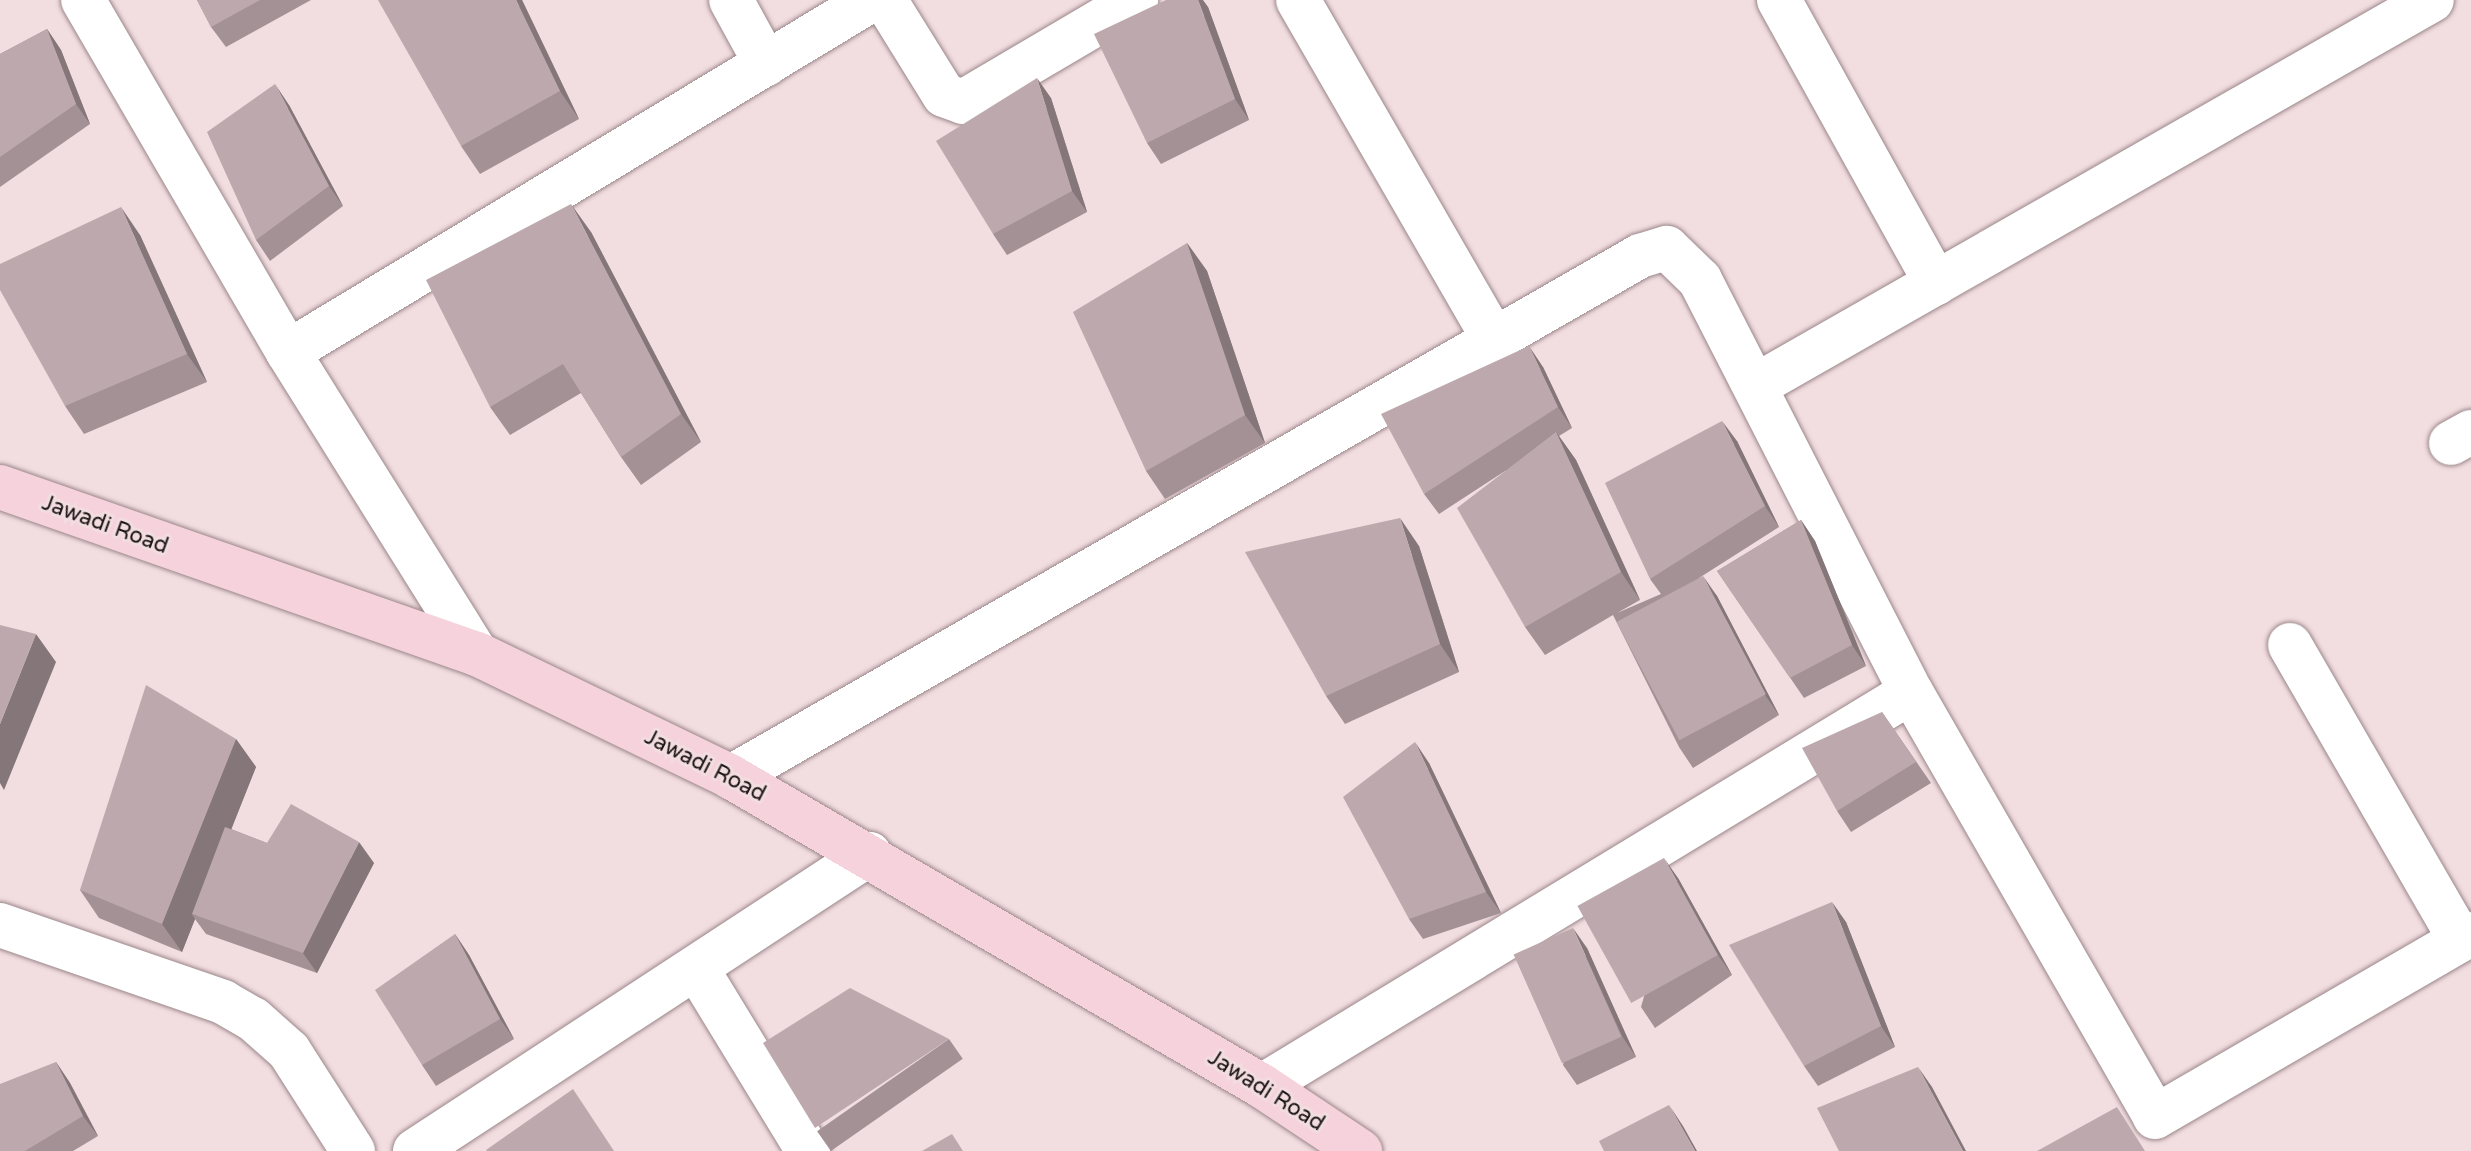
<!DOCTYPE html>
<style>
body{margin:0}
#map{position:relative;width:2471px;height:1151px;overflow:hidden;background:#f2dde0;font-family:"Varela Round",sans-serif}
div>[style]{position:absolute}
.roads{filter:drop-shadow(0 0 2px #9a878a) drop-shadow(0 0 2px #9a878a)}
.street>*{height:44px;margin:-22px;padding:0 22px;transform-origin:22px;border-radius:22px;background:#fff}
.secondary>*{height:44px;margin:-22px;padding:0 22px;transform-origin:22px;border-radius:22px;background:#f6d3dc}
.wall>*{inset:0;background:#a39195;transform-origin:0 0}
.shaded-wall>*{inset:0;background:#847679}
.building>*{inset:0;background:#bda9ad;transform-origin:0 0}
span{translate:-50% -50%;white-space:nowrap;text-align:center;line-height:1.15;-webkit-text-stroke:6px #f2dde0;paint-order:stroke}
.street-label{font-size:22px;color:#1b1415}
</style>
<div id="map">
<div class="roads">
<div class="street">
<div style="left:83px;top:0;width:407px;rotate:59.8deg"></div>
<div style="left:288px;top:352px;width:356px;rotate:58deg"></div>
<div style="left:731px;top:0;width:73px;rotate:61.3deg"></div>
<div style="left:877px;top:0;width:15px;rotate:32deg"></div>
<div style="left:890px;top:8px;width:102px;rotate:58.2deg"></div>
<div style="left:944px;top:95px;width:20px;rotate:20deg"></div>
<div style="left:963px;top:102px;width:201px;rotate:-30.5deg"></div>
<div style="left:1298px;top:0;width:392px;rotate:60deg"></div>
<div style="left:1779px;top:0;width:324px;rotate:61deg"></div>
<div style="left:288px;top:352px;width:681px;rotate:-31.12deg"></div>
<div style="left:1755px;top:386px;width:779px;rotate:-29.69deg"></div>
<div style="left:2451px;top:443px;width:23px;rotate:-29deg"></div>
<div style="left:2290px;top:645px;width:340px;rotate:60deg"></div>
<div style="left:731px;top:777px;width:1048px;rotate:-29.82deg"></div>
<div style="left:1640px;top:256px;width:28px;rotate:-17deg"></div>
<div style="left:1667px;top:248px;width:46px;rotate:44.1deg"></div>
<div style="left:1700px;top:280px;width:463px;rotate:62.9deg"></div>
<div style="left:0;top:925px;width:236px;rotate:19deg"></div>
<div style="left:223px;top:1002px;width:34px;rotate:30deg"></div>
<div style="left:253px;top:1019px;width:48px;rotate:41.6deg"></div>
<div style="left:289px;top:1051px;width:119px;rotate:57.4deg"></div>
<div style="left:697px;top:969px;width:213px;rotate:58.6deg"></div>
<div style="left:1262px;top:1086px;width:759px;rotate:-31.26deg"></div>
<div style="left:1911px;top:692px;width:490px;rotate:60.1deg"></div>
<div style="left:2155px;top:1117px;width:365px;rotate:-30.1deg"></div>
<div style="left:415px;top:1151px;width:543px;rotate:-33.19deg"></div>
</div>
<div class="secondary">
<div style="left:0;top:487px;width:505px;rotate:19.3deg"></div>
<div style="left:477px;top:654px;width:282px;rotate:25.8deg"></div>
<div style="left:731px;top:777px;width:614px;rotate:30.2deg"></div>
<div style="left:1262px;top:1086px;width:118px;rotate:33.6deg"></div>
</div>
</div>
<div class="wall">
<div style="clip-path:polygon(197px 0,311px 0,226px 47px,211px 27px)"></div>
<div style="clip-path:polygon(522px 0,579px 119px,480px 174px,461px 146px)"></div>
<div style="clip-path:polygon(1208px 7px,1249px 120px,1161px 164px,1147px 143px)"></div>
<div style="clip-path:polygon(47px 29px,61px 50px,90px 124px,0 187px,0 54px)"></div>
<div style="clip-path:polygon(1051px 98px,1087px 212px,1007px 255px,993px 234px)"></div>
<div style="clip-path:polygon(289px 105px,343px 206px,270px 261px,256px 240px)"></div>
<div style="clip-path:polygon(591px 232px,701px 442px,641px 485px,621px 457px,581px 393px,510px 435px,490px 407px)"></div>
<div style="clip-path:polygon(140px 235px,207px 382px,84px 434px,65px 406px)"></div>
<div style="clip-path:polygon(1187px 243px,1207px 271px,1265px 443px,1165px 499px,1146px 471px)"></div>
<div style="clip-path:polygon(1543px 367px,1572px 428px,1559px 436px,1576px 460px,1640px 600px,1617px 613px,1661px 594px,1650px 579px,1737px 441px,1779px 527px,1699px 578px,1717px 596px,1779px 715px,1693px 768px,1679px 747px,1613px 615px,1545px 655px,1525px 627px,1505px 471px,1439px 514px,1424px 494px)"></div>
<div style="clip-path:polygon(1801px 520px,1815px 541px,1866px 666px,1804px 698px,1717px 571px)"></div>
<div style="clip-path:polygon(1419px 546px,1459px 672px,1345px 724px,1326px 696px)"></div>
<div style="clip-path:polygon(1882px 712px,1931px 783px,1851px 832px,1837px 811px)"></div>
<div style="clip-path:polygon(236px 739px,256px 767px,231px 829px,267px 843px,374px 863px,317px 973px,206px 934px,195px 919px,182px 952px,99px 918px,80px 890px)"></div>
<div style="clip-path:polygon(1429px 763px,1501px 913px,1423px 939px,1409px 919px)"></div>
<div style="clip-path:polygon(1678px 878px,1732px 975px,1655px 1028px,1641px 1007px)"></div>
<div style="clip-path:polygon(1846px 922px,1895px 1047px,1818px 1086px,1804px 1066px)"></div>
<div style="clip-path:polygon(455px 934px,469px 955px,514px 1039px,436px 1086px,422px 1065px)"></div>
<div style="clip-path:polygon(1587px 948px,1636px 1057px,1577px 1085px,1563px 1065px)"></div>
<div style="left:949px;top:1039px;width:24px;height:161px;rotate:55deg"></div>
<div style="clip-path:polygon(56px 1062px,70px 1083px,98px 1136px,73px 1151px,0 1151px)"></div>
</div>
<div class="shaded-wall">
<div style="clip-path:polygon(516px 0,522px 0,579px 119px,560px 91px)"></div>
<div style="clip-path:polygon(1198px 0,1203px 0,1208px 7px,1249px 120px,1235px 99px)"></div>
<div style="clip-path:polygon(47px 29px,61px 50px,90px 124px,76px 104px)"></div>
<div style="clip-path:polygon(1037px 78px,1051px 98px,1087px 212px,1072px 191px)"></div>
<div style="clip-path:polygon(275px 84px,289px 105px,343px 206px,329px 186px)"></div>
<div style="clip-path:polygon(571px 204px,591px 232px,701px 442px,681px 414px)"></div>
<div style="clip-path:polygon(121px 207px,140px 235px,207px 382px,187px 354px)"></div>
<div style="clip-path:polygon(1187px 243px,1207px 271px,1265px 443px,1245px 415px)"></div>
<div style="clip-path:polygon(1529px 346px,1543px 367px,1572px 428px,1558px 407px)"></div>
<div style="clip-path:polygon(1722px 421px,1737px 441px,1779px 527px,1765px 506px)"></div>
<div style="clip-path:polygon(1556px 432px,1576px 460px,1640px 600px,1621px 572px)"></div>
<div style="clip-path:polygon(1400px 518px,1419px 546px,1459px 672px,1440px 644px)"></div>
<div style="clip-path:polygon(1801px 520px,1815px 541px,1866px 666px,1852px 645px)"></div>
<div style="clip-path:polygon(1703px 576px,1717px 596px,1779px 715px,1765px 695px)"></div>
<div style="clip-path:polygon(36px 634px,56px 662px,4px 790px,0 783px,0 724px)"></div>
<div style="clip-path:polygon(236px 739px,256px 767px,197px 916px,192px 914px,195px 919px,182px 952px,162px 924px)"></div>
<div style="clip-path:polygon(1415px 742px,1429px 763px,1501px 913px,1486px 892px)"></div>
<div style="clip-path:polygon(359px 842px,374px 863px,317px 973px,303px 953px)"></div>
<div style="clip-path:polygon(1664px 858px,1678px 878px,1732px 975px,1718px 955px)"></div>
<div style="clip-path:polygon(1832px 902px,1846px 922px,1895px 1047px,1881px 1026px)"></div>
<div style="clip-path:polygon(1573px 928px,1587px 948px,1636px 1057px,1622px 1036px)"></div>
<div style="clip-path:polygon(455px 934px,469px 955px,514px 1039px,500px 1019px)"></div>
<div style="clip-path:polygon(56px 1062px,70px 1083px,98px 1136px,83px 1116px)"></div>
<div style="clip-path:polygon(1918px 1067px,1932px 1087px,1966px 1151px,1963px 1151px)"></div>
<div style="clip-path:polygon(1669px 1105px,1683px 1126px,1697px 1151px,1695px 1151px)"></div>
</div>
<div class="building">
<div style="clip-path:polygon(197px 0,260px 0,211px 27px)"></div>
<div style="clip-path:polygon(378px 0,516px 0,560px 91px,461px 146px)"></div>
<div style="clip-path:polygon(1166px 0,1198px 0,1235px 99px,1147px 143px,1094px 34px)"></div>
<div style="clip-path:polygon(47px 29px,76px 104px,0 157px,0 54px)"></div>
<div style="clip-path:polygon(1037px 78px,1072px 191px,993px 234px,936px 141px)"></div>
<div style="clip-path:polygon(275px 84px,329px 186px,256px 240px,207px 132px)"></div>
<div style="clip-path:polygon(571px 204px,681px 414px,621px 457px,563px 364px,490px 407px,426px 280px)"></div>
<div style="clip-path:polygon(121px 207px,187px 354px,65px 406px,0 290px,0 264px)"></div>
<div style="clip-path:polygon(1187px 243px,1245px 415px,1146px 471px,1073px 312px)"></div>
<div style="clip-path:polygon(1529px 346px,1558px 407px,1424px 494px,1381px 414px)"></div>
<div style="clip-path:polygon(1722px 421px,1765px 506px,1650px 579px,1605px 483px)"></div>
<div style="clip-path:polygon(1556px 432px,1621px 572px,1525px 627px,1457px 508px)"></div>
<div style="clip-path:polygon(1400px 518px,1440px 644px,1326px 696px,1245px 552px)"></div>
<div style="clip-path:polygon(1801px 520px,1852px 645px,1790px 678px,1717px 571px)"></div>
<div style="left:1703px;top:576px;width:134px;height:98px;rotate:62deg"></div>
<div style="clip-path:polygon(0 625px,36px 634px,0 724px)"></div>
<div style="clip-path:polygon(146px 685px,236px 739px,162px 924px,80px 890px)"></div>
<div style="clip-path:polygon(1882px 712px,1916px 762px,1837px 811px,1802px 748px)"></div>
<div style="clip-path:polygon(1415px 742px,1486px 892px,1409px 919px,1343px 797px)"></div>
<div style="clip-path:polygon(291px 804px,359px 842px,303px 953px,192px 914px,225px 827px,267px 843px)"></div>
<div style="left:1664px;top:858px;width:111px;height:99px;rotate:61deg"></div>
<div style="clip-path:polygon(1832px 902px,1881px 1026px,1804px 1066px,1729px 945px)"></div>
<div style="left:1573px;top:928px;width:119px;height:65px;rotate:66deg"></div>
<div style="clip-path:polygon(455px 934px,500px 1019px,422px 1065px,375px 990px)"></div>
<div style="clip-path:polygon(850px 988px,949px 1039px,815px 1128px,763px 1043px)"></div>
<div style="clip-path:polygon(56px 1062px,83px 1116px,25px 1151px,0 1151px,0 1084px)"></div>
<div style="clip-path:polygon(1918px 1067px,1963px 1151px,1839px 1151px,1817px 1108px)"></div>
<div style="clip-path:polygon(573px 1089px,614px 1151px,487px 1151px,486px 1150px)"></div>
<div style="clip-path:polygon(1669px 1105px,1695px 1151px,1604px 1151px,1599px 1141px)"></div>
<div style="clip-path:polygon(2117px 1107px,2145px 1151px,2037px 1151px)"></div>
<div style="clip-path:polygon(952px 1134px,963px 1151px,922px 1151px)"></div>
</div>
<div class="street-label">
<span style="left:105px;top:525px;rotate:20deg">Jawadi Road</span>
<span style="left:705px;top:766px;rotate:27deg">Jawadi Road</span>
<span style="left:1266px;top:1091px;rotate:32deg">Jawadi Road</span>
</div>
</div>
